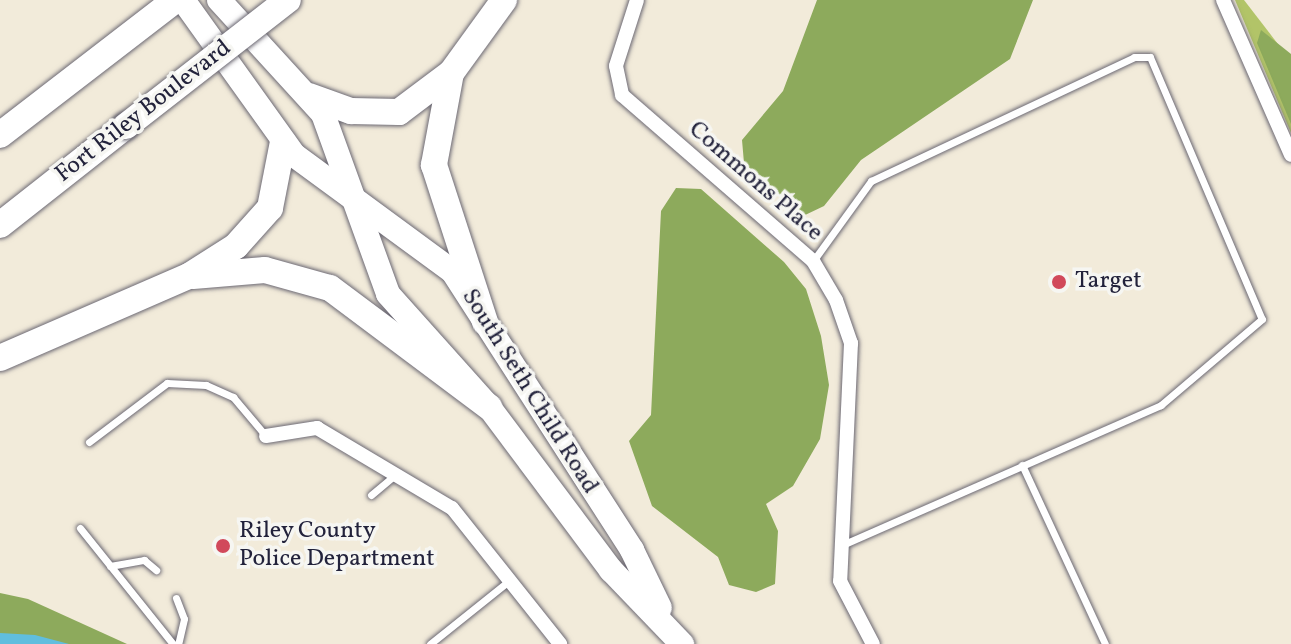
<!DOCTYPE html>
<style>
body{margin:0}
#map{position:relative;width:1291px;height:644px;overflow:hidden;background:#f2ebda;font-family:Vollkorn,serif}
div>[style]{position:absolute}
.green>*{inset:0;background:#b2c468}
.forest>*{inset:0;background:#8daa5c}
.water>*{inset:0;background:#60bede}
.roads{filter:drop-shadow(0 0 2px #6b6873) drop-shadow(0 0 2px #6b6873)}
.service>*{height:7px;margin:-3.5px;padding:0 3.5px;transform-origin:3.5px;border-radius:3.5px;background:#fff}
.minor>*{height:14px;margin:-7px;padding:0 7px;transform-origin:7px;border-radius:7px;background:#fff}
.primary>*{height:24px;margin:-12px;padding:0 12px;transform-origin:12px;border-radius:12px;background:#fff}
.motorway>*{height:26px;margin:-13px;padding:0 13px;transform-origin:13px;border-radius:13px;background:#fff}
.bridges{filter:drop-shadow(0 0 2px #6b6873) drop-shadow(0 0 2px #6b6873)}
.motorway-bridge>*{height:26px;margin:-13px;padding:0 13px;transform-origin:13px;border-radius:13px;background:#fff}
.dots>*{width:22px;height:22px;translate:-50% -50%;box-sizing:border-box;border:4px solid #f6f6f2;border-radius:50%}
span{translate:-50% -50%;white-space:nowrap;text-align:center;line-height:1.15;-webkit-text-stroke:7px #f6f6f2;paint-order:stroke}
.street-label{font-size:24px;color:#22223b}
.poi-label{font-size:24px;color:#22223b}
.left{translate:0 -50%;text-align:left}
</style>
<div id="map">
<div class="green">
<div style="clip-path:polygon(1235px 0,1244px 0,1291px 61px,1291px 133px)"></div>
</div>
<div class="forest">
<div style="clip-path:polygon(817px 0,1033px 0,1010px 59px,861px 160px,824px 206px,803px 216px,744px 163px,742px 140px,783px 91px)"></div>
<div style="clip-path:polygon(1261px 30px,1291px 54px,1291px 124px,1257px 43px)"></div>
<div style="clip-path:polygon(676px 188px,701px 189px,784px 262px,806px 289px,821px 336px,829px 385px,820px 439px,793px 486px,766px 504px,778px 531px,775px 584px,756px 592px,729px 585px,718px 557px,652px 506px,629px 441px,651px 415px,661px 211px)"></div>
<div style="clip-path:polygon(0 593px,28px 599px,127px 644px,0 644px)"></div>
</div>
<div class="water">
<div style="clip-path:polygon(0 633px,35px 635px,69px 644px,0 644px)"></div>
</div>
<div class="roads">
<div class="service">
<div style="left:813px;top:261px;width:99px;rotate:-54.1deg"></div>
<div style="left:871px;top:181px;width:291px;rotate:-25.2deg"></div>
<div style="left:1134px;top:57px;width:16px"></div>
<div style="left:1150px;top:57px;width:285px;rotate:66.9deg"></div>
<div style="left:1262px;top:319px;width:133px;rotate:139.6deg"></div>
<div style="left:1161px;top:405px;width:351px;rotate:156.3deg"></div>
<div style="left:89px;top:442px;width:98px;rotate:-37.1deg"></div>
<div style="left:167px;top:383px;width:39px;rotate:3deg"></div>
<div style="left:206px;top:385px;width:30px;rotate:24deg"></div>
<div style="left:233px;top:397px;width:51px;rotate:49.8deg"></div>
<div style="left:1022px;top:465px;width:197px;rotate:65.1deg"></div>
<div style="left:371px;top:495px;width:31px;rotate:-40deg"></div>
<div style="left:80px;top:528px;width:149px;rotate:51.3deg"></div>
<div style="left:110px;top:566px;width:35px;rotate:-10deg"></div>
<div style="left:144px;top:560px;width:16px;rotate:40deg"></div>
<div style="left:176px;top:598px;width:22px;rotate:69deg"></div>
<div style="left:184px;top:619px;width:26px;rotate:103deg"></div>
<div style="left:430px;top:644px;width:102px;rotate:-38.7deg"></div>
</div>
<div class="minor">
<div style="left:637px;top:0;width:69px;rotate:107.7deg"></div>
<div style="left:616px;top:66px;width:30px;rotate:78deg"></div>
<div style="left:622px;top:95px;width:253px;rotate:41deg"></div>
<div style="left:813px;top:261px;width:45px;rotate:59.5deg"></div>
<div style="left:836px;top:300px;width:46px;rotate:70.8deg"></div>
<div style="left:851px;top:343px;width:238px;rotate:92.6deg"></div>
<div style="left:840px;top:581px;width:71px;rotate:62.4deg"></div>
<div style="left:1223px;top:0;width:169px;rotate:66.3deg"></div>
<div style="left:266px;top:436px;width:52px;rotate:-8.9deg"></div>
<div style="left:317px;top:428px;width:157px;rotate:30.7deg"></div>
<div style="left:452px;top:508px;width:174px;rotate:51.5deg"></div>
</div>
<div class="primary">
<div style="left:183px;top:0;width:191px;rotate:54.4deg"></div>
<div style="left:294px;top:155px;width:197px;rotate:36.3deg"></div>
<div style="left:453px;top:272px;width:331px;rotate:57.2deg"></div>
<div style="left:632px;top:550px;width:64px;rotate:64.2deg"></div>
<div style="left:219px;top:0;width:154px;rotate:47.6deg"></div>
<div style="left:323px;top:114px;width:191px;rotate:70.1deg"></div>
<div style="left:388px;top:294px;width:152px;rotate:48.2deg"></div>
<div style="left:489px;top:407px;width:204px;rotate:53.2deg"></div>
<div style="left:611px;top:570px;width:103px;rotate:46.2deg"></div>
</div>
<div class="motorway">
<div style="left:451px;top:73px;width:94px;rotate:100.5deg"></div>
<div style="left:434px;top:165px;width:165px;rotate:72deg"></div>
<div style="left:309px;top:96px;width:45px;rotate:19.7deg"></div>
<div style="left:351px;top:111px;width:48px;rotate:1.2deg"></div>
<div style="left:399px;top:112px;width:65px;rotate:-36.9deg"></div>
<div style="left:451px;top:73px;width:90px;rotate:-54deg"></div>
<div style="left:0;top:135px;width:221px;rotate:-37.6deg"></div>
<div style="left:0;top:225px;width:160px;rotate:-38.2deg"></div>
<div style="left:193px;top:276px;width:72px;rotate:-4.8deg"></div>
<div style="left:265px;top:270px;width:67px;rotate:15.5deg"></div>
<div style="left:330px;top:288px;width:199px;rotate:36.8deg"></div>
<div style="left:0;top:358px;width:206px;rotate:-23.5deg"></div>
<div style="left:189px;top:276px;width:56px;rotate:-32.6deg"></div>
<div style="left:236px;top:246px;width:51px;rotate:-48.2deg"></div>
<div style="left:270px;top:208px;width:67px;rotate:-78.9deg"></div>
</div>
</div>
<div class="bridges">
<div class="motorway-bridge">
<div style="left:126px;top:126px;width:205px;rotate:-37.9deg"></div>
</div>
</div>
<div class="dots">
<div style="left:1059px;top:282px;background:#d1495b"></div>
<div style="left:223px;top:546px;background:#d1495b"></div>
</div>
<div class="street-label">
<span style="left:144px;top:112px;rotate:-38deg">Fort Riley Boulevard</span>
<span style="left:755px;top:182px;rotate:41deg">Commons Place</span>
<span style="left:529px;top:392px;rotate:58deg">South Seth Child Road</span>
</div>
<div class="poi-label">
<span class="left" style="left:1075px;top:282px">Target</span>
<span class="left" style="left:239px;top:546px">Riley County<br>Police Department</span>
</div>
</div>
